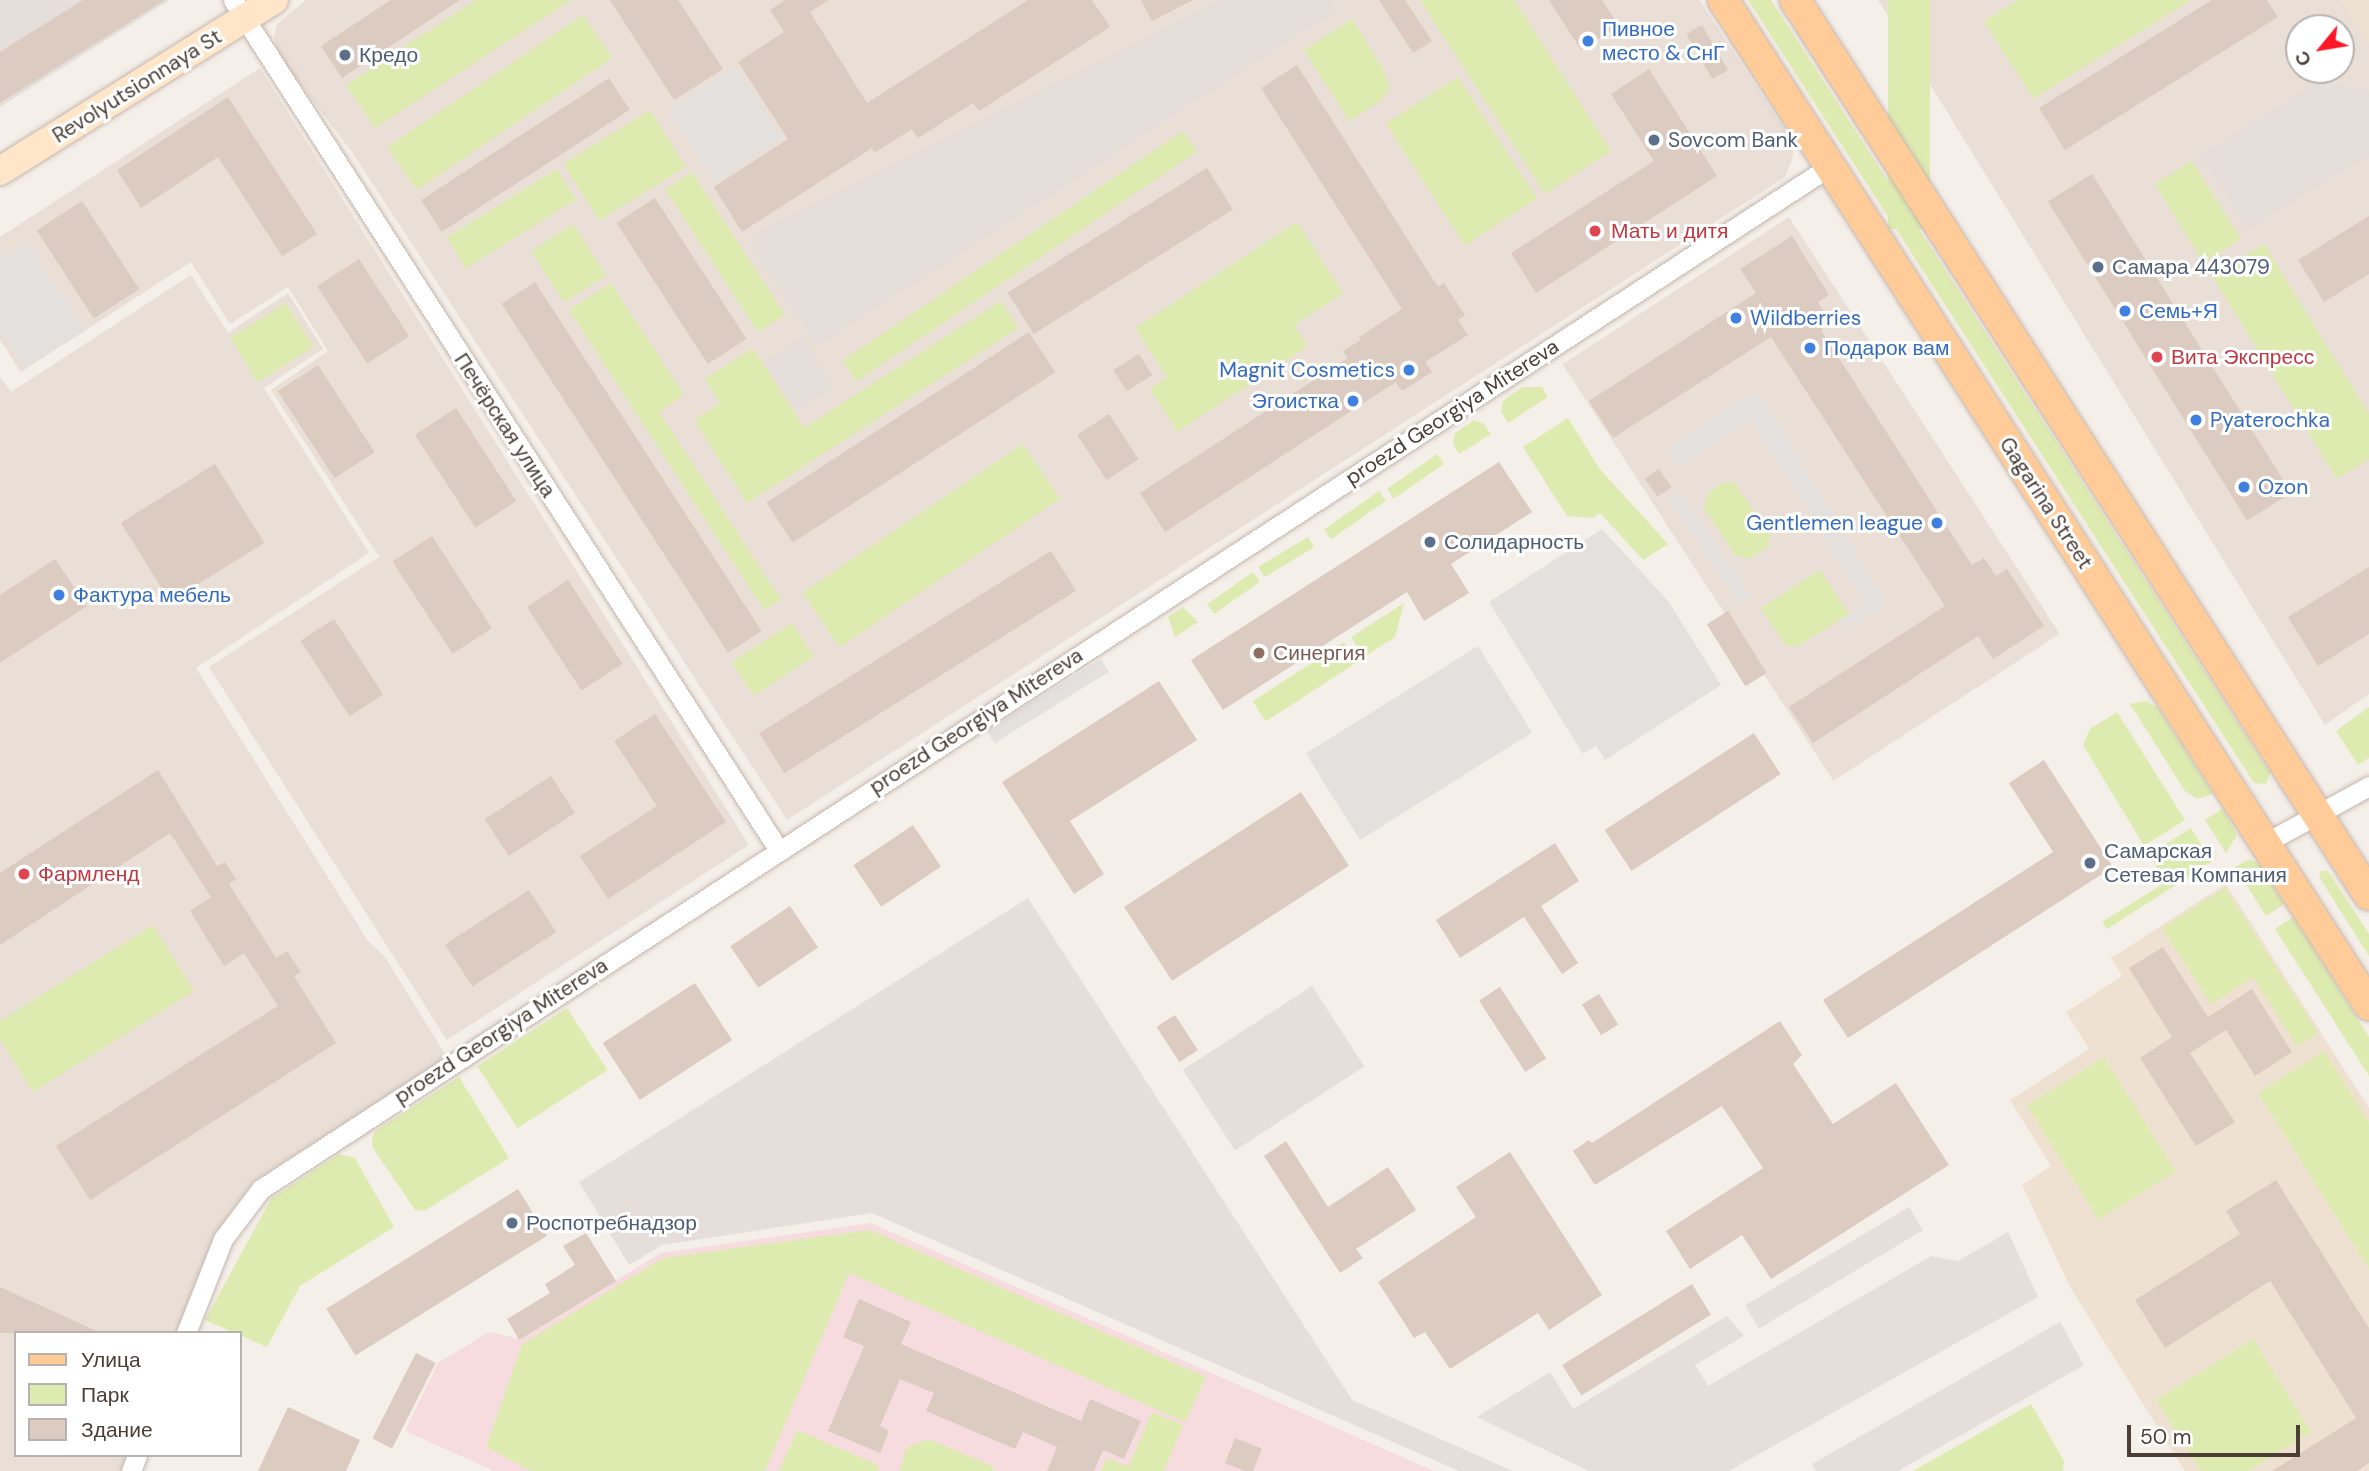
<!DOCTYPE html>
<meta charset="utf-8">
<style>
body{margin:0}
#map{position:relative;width:2369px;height:1471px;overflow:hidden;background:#f5efe9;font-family:"DM Sans",sans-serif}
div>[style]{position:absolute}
.residential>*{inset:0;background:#e9dfd7;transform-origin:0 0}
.industrial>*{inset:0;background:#e5deda;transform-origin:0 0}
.education>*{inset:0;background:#efe1d2}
.medical>*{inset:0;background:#f6dcde}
.green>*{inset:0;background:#deebb0;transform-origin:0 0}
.parking>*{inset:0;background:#e4e0de;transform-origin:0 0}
.building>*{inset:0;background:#dbcbc1;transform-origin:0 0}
.roads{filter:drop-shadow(0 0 2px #c4b7ae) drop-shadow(0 0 2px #c4b7ae)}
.minor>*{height:19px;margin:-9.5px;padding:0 9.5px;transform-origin:9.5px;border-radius:9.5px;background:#fff}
.secondary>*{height:28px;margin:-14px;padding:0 14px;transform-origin:14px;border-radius:14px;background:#ffe6c9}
.primary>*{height:30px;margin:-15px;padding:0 15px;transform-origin:15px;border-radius:15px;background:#ffcb98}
.dots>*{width:19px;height:19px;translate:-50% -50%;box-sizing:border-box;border:4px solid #fff;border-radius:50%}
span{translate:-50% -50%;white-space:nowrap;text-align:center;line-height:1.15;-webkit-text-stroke:6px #fff;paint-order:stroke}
.shop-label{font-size:21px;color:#366cbe}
.left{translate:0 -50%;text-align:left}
.right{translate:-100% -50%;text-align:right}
.service-label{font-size:21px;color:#4e5e75}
.street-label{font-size:21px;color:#4a3e37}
.health-label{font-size:21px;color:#be3a42}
.education-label{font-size:21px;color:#785e54}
.legend{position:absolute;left:14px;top:1331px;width:228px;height:126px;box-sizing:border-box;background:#fff;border:2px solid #b7b2af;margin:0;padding:9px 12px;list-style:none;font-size:21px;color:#4a3e37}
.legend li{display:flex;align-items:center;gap:14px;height:35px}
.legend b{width:35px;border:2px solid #b7b2af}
.north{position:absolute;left:2285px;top:14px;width:70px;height:70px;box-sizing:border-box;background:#fff;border:2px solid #b7b2af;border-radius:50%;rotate:240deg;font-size:19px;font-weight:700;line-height:28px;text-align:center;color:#4a3e37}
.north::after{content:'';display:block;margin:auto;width:24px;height:32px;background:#ff1627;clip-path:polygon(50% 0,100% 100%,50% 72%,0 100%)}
.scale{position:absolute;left:2127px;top:1425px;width:173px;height:32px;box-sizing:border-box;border:4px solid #4a3e37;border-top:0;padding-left:9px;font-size:21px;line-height:24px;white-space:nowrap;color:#4a3e37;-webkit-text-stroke:5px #fff;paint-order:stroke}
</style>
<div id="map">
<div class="residential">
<div style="clip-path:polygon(306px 0,1699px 0,1792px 140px,1793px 157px,1785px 177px,787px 820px,352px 152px,280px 58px,274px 37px,277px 24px)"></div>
<div style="clip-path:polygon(evenodd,1878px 0,2369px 0,2369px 694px,2325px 725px,1878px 0,2299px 28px,2341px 28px,2341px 70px,2299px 70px,2299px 28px)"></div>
<div style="clip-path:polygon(260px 68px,749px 845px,447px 1040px,209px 667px,379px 557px,271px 390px,328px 351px,288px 287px,230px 324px,191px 262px,21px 372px,0 340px,0 237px)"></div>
<div style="left:1789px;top:217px;width:497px;height:270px;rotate:57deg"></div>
<div style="clip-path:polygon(191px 275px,228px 333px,288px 293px,323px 349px,264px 388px,369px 553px,196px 668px,368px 941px,385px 957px,447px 1057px,254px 1181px,230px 1213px,178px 1333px,16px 1333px,16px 1455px,128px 1455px,121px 1471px,0 1471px,0 376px,11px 392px)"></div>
</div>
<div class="industrial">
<div style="clip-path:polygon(0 0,170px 0,0 107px)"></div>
<div style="clip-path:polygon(1222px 0,1331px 0,1337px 10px,817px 346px,747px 238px)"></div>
<div style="clip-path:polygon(2319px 81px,2369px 91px,2369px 155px,2247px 230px,2200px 155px)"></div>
<div style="left:802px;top:337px;width:59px;height:45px;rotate:57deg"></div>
<div style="clip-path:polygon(1028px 898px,1352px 1400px,1513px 1471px,1459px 1471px,872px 1213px,662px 1245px,629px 1265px,579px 1182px)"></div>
<div style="left:1312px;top:986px;width:96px;height:154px;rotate:57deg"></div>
<div style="left:1909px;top:1207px;width:27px;height:191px;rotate:59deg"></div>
<div style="clip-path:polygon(2008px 1232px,2038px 1297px,1729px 1471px,1589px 1471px,1477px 1417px,1550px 1372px,1573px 1409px,1727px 1316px,1744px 1336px,1695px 1365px,1708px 1386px,1931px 1256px,1958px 1261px)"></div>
<div style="clip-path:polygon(2060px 1322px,2084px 1365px,1898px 1471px,1816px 1471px,1812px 1464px)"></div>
</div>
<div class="education">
<div style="clip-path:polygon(2341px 0,2369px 0,2369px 45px,2342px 2px)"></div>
<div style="clip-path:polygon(2226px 884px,2369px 1108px,2369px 1471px,2185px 1471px,2070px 1287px,2022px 1185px,2051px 1166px,2010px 1100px,2089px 1049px,2066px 1012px,2122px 976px,2111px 958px)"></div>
</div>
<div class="medical">
<div style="clip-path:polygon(871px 1223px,1434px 1471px,494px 1471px,405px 1431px,438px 1363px,489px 1332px,520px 1339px,661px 1253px)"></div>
</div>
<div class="green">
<div style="clip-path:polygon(476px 0,571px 0,375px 128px,346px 85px)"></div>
<div style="clip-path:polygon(1420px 0,1514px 0,1611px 151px,1545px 194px)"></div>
<div style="clip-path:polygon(1748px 0,1771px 0,2270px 773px,2266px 784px,2254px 783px)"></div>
<div style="left:1888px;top:0;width:42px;height:229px"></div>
<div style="clip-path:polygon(2018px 0,2191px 0,2033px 99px,1984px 21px)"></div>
<div style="left:583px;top:15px;width:52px;height:236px;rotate:56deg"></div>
<div style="clip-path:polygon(1352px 19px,1384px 71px,1390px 88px,1379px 102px,1349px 121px,1304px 50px)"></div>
<div style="left:1458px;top:77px;width:145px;height:86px;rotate:57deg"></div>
<div style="left:650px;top:110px;width:67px;height:102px;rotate:58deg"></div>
<div style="left:1183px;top:131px;width:25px;height:411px;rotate:56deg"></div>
<div style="left:2192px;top:161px;width:92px;height:44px;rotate:58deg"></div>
<div style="left:557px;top:169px;width:36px;height:130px;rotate:58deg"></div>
<div style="left:692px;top:172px;width:170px;height:32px;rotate:57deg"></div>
<div style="clip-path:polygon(1297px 222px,1343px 293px,1294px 325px,1308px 346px,1177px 432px,1150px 389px,1167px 377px,1135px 328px)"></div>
<div style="left:573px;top:224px;width:61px;height:50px;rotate:57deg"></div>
<div style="clip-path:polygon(2264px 244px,2369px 414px,2369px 459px,2337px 479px,2212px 276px)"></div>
<div style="clip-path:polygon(611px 283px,684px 395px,659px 412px,781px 600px,764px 610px,569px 310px)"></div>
<div style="clip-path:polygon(1001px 301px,1018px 328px,747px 503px,694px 420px,720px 403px,705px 379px,753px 348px,804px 428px)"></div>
<div style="left:286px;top:303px;width:52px;height:66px;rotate:58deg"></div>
<div style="clip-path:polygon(1522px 387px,1542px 387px,1548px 397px,1508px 423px,1501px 412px,1503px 401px)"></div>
<div style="clip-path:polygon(1568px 418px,1599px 468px,1668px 544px,1643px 560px,1600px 513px,1592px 518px,1567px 516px,1523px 447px)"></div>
<div style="clip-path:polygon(1474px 420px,1484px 424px,1491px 434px,1459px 454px,1453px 444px,1455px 433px)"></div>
<div style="left:1023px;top:444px;width:66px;height:266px;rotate:56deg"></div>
<div style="left:1437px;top:454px;width:12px;height:61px;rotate:55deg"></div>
<div style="clip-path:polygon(1734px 482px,1770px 535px,1768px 547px,1749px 559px,1735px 555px,1704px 508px,1709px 493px,1722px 483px)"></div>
<div style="left:1379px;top:491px;width:12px;height:67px;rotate:55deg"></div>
<div style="left:1308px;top:537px;width:12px;height:58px;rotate:59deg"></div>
<div style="clip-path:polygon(1820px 570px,1849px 614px,1798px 646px,1785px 645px,1761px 608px)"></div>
<div style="left:1253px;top:572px;width:12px;height:56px;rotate:55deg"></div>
<div style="clip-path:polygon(1404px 603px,1395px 637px,1364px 657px,1351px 637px)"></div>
<div style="clip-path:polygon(1183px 607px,1198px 622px,1175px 637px,1168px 617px)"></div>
<div style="left:792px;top:623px;width:40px;height:72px;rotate:57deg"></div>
<div style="left:1344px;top:642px;width:24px;height:109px;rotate:57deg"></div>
<div style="clip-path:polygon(2146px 701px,2158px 708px,2213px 794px,2197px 799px,2185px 791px,2130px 704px)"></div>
<div style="clip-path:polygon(2369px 707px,2369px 758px,2358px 765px,2336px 731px)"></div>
<div style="clip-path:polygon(2117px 712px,2185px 820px,2144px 846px,2083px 745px,2090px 729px)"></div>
<div style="clip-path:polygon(2223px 808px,2237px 835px,2226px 853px,2205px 820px)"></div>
<div style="clip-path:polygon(2191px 828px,2212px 862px,2107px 929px,2102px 922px,2166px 882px,2149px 855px)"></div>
<div style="clip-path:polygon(2250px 859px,2260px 865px,2284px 904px,2266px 916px,2235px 867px)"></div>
<div style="clip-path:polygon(2321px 871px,2328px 871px,2369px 934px,2369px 956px,2319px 877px)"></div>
<div style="clip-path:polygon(2225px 888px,2318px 1033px,2297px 1047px,2253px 977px,2211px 1004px,2162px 928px)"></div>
<div style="clip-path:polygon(2293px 917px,2369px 1037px,2369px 1076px,2275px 929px)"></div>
<div style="clip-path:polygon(153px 925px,194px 991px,33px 1092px,0 1039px,0 1021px)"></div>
<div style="left:567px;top:1008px;width:74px;height:107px;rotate:57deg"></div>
<div style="clip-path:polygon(2324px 1051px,2369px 1122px,2369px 1269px,2258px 1093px)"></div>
<div style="left:2104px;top:1057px;width:135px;height:91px;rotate:58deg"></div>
<div style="clip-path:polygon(459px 1077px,509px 1158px,424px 1211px,415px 1210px,373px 1148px,372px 1139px,375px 1131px)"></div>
<div style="clip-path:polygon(339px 1154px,355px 1158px,394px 1227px,300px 1286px,267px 1347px,205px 1320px,271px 1199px)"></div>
<div style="clip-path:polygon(870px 1230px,1206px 1377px,1185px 1422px,849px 1273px,765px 1471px,531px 1471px,486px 1447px,522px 1344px,663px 1258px)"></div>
<div style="clip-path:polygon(2253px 1339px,2311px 1432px,2248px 1471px,2201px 1471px,2156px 1400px)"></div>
<div style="clip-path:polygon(2031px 1404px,2064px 1461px,2063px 1471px,1913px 1471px)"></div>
<div style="clip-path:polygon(1152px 1412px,1183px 1425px,1164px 1471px,1101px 1471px,1107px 1458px,1128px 1467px)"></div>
<div style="clip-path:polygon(797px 1430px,878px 1465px,878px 1471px,779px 1471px)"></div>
<div style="clip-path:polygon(928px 1439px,992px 1466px,994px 1471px,900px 1471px,906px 1448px)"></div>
</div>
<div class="parking">
<div style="left:735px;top:67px;width:85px;height:79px;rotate:57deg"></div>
<div style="clip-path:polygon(28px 243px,84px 328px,25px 367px,0 328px,0 261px)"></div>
<div style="clip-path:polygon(1757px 392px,1888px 604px,1845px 630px,1840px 621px,1867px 604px,1752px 419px,1679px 465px,1668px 447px)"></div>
<div style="left:1681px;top:491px;width:126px;height:14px;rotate:56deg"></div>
<div style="clip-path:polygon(1602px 529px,1668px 601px,1721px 685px,1605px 760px,1596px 746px,1583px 754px,1489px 602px)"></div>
<div style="left:1478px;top:646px;width:102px;height:203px;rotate:58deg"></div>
<div style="left:1101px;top:659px;width:15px;height:135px;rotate:58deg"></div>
</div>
<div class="building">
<div style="clip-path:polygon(83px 0,165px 0,0 103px,0 52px)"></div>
<div style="clip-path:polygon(391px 0,460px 0,342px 78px,321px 46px)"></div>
<div style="clip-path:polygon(610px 0,678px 0,723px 69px,674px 100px)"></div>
<div style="clip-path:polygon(785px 0,829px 0,810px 12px,867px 103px,1028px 0,1092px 0,1110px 27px,979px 111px,973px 103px,918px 138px,912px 129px,874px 153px,872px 148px,742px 232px,714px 187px,788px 139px,738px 62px,784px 32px,770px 10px)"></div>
<div style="clip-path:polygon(1141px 0,1193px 0,1152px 21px)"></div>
<div style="clip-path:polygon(1379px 0,1405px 0,1432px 41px,1413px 53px)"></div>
<div style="clip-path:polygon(1549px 0,1602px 0,1619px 26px,1581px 50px)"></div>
<div style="clip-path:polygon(2212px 0,2267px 0,2278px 17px,2065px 150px,2039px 108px)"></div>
<div style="left:1702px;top:25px;width:52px;height:18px;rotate:60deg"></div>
<div style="clip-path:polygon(1297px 65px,1438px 287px,1444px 283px,1465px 315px,1458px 320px,1468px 335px,1425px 362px,1432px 372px,1402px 391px,1396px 382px,1165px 532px,1140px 493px,1348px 358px,1343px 351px,1361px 340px,1359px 337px,1402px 309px,1261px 88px)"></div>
<div style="clip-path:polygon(1649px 69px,1717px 176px,1536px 293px,1511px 253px,1654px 161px,1611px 94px)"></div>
<div style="left:609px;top:78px;width:38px;height:224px;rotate:57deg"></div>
<div style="clip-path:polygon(228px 97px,317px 234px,282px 256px,218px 157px,141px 208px,117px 170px)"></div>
<div style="left:1207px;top:168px;width:49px;height:235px;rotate:58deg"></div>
<div style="left:2092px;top:174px;width:376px;height:52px;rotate:58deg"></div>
<div style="left:655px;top:198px;width:168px;height:46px;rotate:57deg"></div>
<div style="left:82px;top:201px;width:105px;height:54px;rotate:57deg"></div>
<div style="clip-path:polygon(2369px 216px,2369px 274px,2324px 302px,2298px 260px)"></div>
<div style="clip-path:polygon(1792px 236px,1829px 295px,1818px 302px,1831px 323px,1821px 330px,1960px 547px,1972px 565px,1984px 558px,1996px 576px,2007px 569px,2044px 626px,1993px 659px,1978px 636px,1813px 743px,1789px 707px,1945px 606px,1771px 337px,1613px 438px,1589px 401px,1756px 293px,1740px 269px)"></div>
<div style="left:359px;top:259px;width:92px;height:50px;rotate:57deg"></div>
<div style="left:535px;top:282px;width:416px;height:40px;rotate:57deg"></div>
<div style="left:1029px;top:332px;width:48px;height:313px;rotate:57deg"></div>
<div style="left:1139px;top:354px;width:25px;height:30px;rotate:58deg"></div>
<div style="left:318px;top:365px;width:104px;height:48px;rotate:57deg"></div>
<div style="left:456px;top:408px;width:111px;height:49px;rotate:57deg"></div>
<div style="left:1109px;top:414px;width:54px;height:38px;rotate:57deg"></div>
<div style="clip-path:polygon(1499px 462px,1532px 512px,1451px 564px,1469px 593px,1424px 621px,1407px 592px,1223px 710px,1191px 660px)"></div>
<div style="left:215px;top:464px;width:93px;height:111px;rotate:58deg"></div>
<div style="left:1659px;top:469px;width:22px;height:17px;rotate:56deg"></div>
<div style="left:432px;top:536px;width:110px;height:47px;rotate:57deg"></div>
<div style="left:1051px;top:551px;width:47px;height:344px;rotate:58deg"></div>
<div style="clip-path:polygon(55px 559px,87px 606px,0 663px,0 595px)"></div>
<div style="clip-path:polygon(2369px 567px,2369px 634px,2318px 666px,2288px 617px)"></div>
<div style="left:568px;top:580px;width:100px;height:49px;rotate:57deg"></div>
<div style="left:1728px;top:611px;width:73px;height:25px;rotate:58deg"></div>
<div style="left:334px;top:619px;width:90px;height:40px;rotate:57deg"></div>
<div style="clip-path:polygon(1159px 681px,1197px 740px,1070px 821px,1104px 874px,1074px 894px,1002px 782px)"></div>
<div style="clip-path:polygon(655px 714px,726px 822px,608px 899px,580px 856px,657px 806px,614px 741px)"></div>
<div style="left:1754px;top:733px;width:49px;height:178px;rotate:57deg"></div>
<div style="clip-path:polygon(2044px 760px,2113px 867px,1848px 1038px,1823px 1000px,2053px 852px,2009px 783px)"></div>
<div style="clip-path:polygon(158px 770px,217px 866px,225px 862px,236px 879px,229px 884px,276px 958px,287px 951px,301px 972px,294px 976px,336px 1043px,90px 1200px,56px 1146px,278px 1006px,244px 953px,224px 966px,190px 911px,211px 897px,170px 833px,0 945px,0 873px)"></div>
<div style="left:551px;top:776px;width:44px;height:79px;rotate:57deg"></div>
<div style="left:1301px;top:792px;width:88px;height:211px;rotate:57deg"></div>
<div style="left:913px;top:825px;width:50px;height:72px;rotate:56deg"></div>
<div style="clip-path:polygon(1555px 843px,1579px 881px,1541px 906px,1578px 963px,1562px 974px,1524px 917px,1460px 958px,1436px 920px)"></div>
<div style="left:529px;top:890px;width:50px;height:100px;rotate:57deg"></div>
<div style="left:790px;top:906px;width:50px;height:72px;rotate:56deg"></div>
<div style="clip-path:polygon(2163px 947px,2208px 1017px,2252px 989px,2292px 1052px,2255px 1076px,2226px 1030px,2190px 1053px,2235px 1122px,2196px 1146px,2140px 1058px,2172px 1037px,2129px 968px)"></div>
<div style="left:695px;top:983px;width:68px;height:110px;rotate:57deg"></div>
<div style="left:1500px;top:987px;width:85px;height:25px;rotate:57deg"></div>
<div style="left:1599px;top:994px;width:36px;height:20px;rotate:58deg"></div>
<div style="left:1175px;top:1015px;width:42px;height:22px;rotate:57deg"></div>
<div style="clip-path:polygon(1780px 1021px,1802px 1055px,1793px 1064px,1833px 1124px,1896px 1083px,1949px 1165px,1771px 1279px,1742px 1235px,1690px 1269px,1666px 1231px,1763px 1168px,1722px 1106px,1595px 1185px,1573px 1151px,1589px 1140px,1592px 1143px)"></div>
<div style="clip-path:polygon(1286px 1141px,1328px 1207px,1388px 1167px,1416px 1210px,1356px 1249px,1363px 1258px,1340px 1273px,1264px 1156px)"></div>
<div style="clip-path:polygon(1510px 1152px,1602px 1295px,1549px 1330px,1538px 1313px,1450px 1369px,1425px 1332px,1414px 1338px,1378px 1282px,1476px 1217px,1456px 1187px)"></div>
<div style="clip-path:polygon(2276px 1180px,2369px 1328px,2369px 1463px,2357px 1471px,2272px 1471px,2356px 1418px,2270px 1281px,2165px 1348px,2135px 1300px,2240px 1234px,2226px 1211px)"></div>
<div style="left:518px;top:1189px;width:55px;height:226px;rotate:58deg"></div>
<div style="clip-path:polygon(586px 1233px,616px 1281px,519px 1340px,507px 1319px,550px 1293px,545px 1284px,575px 1265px,563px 1246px)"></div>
<div style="left:1692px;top:1284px;width:36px;height:153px;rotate:58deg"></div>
<div style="clip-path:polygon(0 1287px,101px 1333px,0 1333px)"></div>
<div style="clip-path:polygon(859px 1299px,911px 1322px,901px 1344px,1081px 1421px,1090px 1399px,1141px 1421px,1124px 1459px,1103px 1450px,1094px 1471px,1047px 1471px,1057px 1447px,1023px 1432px,1015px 1449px,926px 1411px,934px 1393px,900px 1379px,880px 1426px,889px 1431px,880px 1453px,828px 1431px,864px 1346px,843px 1337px)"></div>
<div style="left:416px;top:1353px;width:22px;height:96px;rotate:27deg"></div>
<div style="clip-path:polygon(288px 1407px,360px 1440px,346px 1471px,258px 1471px)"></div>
<div style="left:1235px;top:1438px;width:29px;height:27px;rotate:22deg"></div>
</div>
<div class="roads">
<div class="minor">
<div style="left:233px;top:0;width:1009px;rotate:57.3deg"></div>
<div style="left:2265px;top:843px;width:119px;rotate:-28.7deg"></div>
<div style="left:186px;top:1333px;width:101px;rotate:-68.5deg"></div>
<div style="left:223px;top:1239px;width:63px;rotate:-52.8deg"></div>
<div style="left:261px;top:1189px;width:1873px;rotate:-33.1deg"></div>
<div style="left:131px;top:1471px;width:17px;rotate:-69deg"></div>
</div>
<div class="secondary">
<div style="left:0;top:171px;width:323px;rotate:-32deg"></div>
</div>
<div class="primary">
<div style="left:1723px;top:0;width:1195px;rotate:57.27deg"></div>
<div style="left:1795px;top:0;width:1063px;rotate:57.33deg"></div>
</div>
</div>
<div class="dots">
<div style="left:1588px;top:41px;background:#3f7fe0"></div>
<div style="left:345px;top:55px;background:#5c6f8a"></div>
<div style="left:1654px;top:140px;background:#5c6f8a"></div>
<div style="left:1595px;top:231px;background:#e0444e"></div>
<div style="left:2098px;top:267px;background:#5c6f8a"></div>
<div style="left:2125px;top:311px;background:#3f7fe0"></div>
<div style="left:1736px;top:318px;background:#3f7fe0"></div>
<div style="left:1810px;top:348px;background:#3f7fe0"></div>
<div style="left:2157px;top:357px;background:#e0444e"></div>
<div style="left:1409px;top:370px;background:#3f7fe0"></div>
<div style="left:1353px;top:401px;background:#3f7fe0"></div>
<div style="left:2196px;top:420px;background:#3f7fe0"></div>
<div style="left:2244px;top:487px;background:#3f7fe0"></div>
<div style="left:1937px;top:523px;background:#3f7fe0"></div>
<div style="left:1430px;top:542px;background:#5c6f8a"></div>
<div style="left:59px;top:595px;background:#3f7fe0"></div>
<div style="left:1259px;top:653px;background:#8d6e63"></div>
<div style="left:2090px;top:863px;background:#5c6f8a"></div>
<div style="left:24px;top:874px;background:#e0444e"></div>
<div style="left:512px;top:1223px;background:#5c6f8a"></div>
</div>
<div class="shop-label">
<span class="left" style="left:1602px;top:41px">Пивное<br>место &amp; СнГ</span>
<span class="left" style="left:2139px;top:311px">Семь+Я</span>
<span class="left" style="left:1750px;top:318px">Wildberries</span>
<span class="left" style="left:1824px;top:348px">Подарок вам</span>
<span class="right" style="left:1395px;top:370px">Magnit Cosmetics</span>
<span class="right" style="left:1339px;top:401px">Эгоистка</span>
<span class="left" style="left:2210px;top:420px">Pyaterochka</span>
<span class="left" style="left:2258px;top:487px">Ozon</span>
<span class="right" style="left:1923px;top:523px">Gentlemen league</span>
<span class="left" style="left:73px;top:595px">Фактура мебель</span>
</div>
<div class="service-label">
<span class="left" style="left:359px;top:55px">Кредо</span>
<span class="left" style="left:1668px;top:140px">Sovcom Bank</span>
<span class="left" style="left:2112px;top:267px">Самара 443079</span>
<span class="left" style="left:1444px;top:542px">Солидарность</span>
<span class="left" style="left:2104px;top:863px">Самарская<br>Сетевая Компания</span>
<span class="left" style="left:526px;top:1223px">Роспотребнадзор</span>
</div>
<div class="street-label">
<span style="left:137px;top:86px;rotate:-32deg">Revolyutsionnaya St</span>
<span style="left:1452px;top:412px;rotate:-33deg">proezd Georgiya Mitereva</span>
<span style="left:505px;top:425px;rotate:57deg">Печёрская улица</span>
<span style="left:2046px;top:503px;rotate:57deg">Gagarina Street</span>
<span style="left:976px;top:721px;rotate:-33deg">proezd Georgiya Mitereva</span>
<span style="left:501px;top:1031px;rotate:-33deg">proezd Georgiya Mitereva</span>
</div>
<div class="health-label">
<span class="left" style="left:1611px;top:231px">Мать и дитя</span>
<span class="left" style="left:2171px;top:357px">Вита Экспресс</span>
<span class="left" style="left:38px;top:874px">Фармленд</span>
</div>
<div class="education-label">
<span class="left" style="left:1273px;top:653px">Синергия</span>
</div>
<ul class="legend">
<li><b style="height:9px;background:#ffcb98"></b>Улица</li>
<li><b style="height:19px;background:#deebb0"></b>Парк</li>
<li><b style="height:19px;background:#dbcbc1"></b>Здание</li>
</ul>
<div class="north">С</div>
<div class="scale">50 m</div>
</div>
